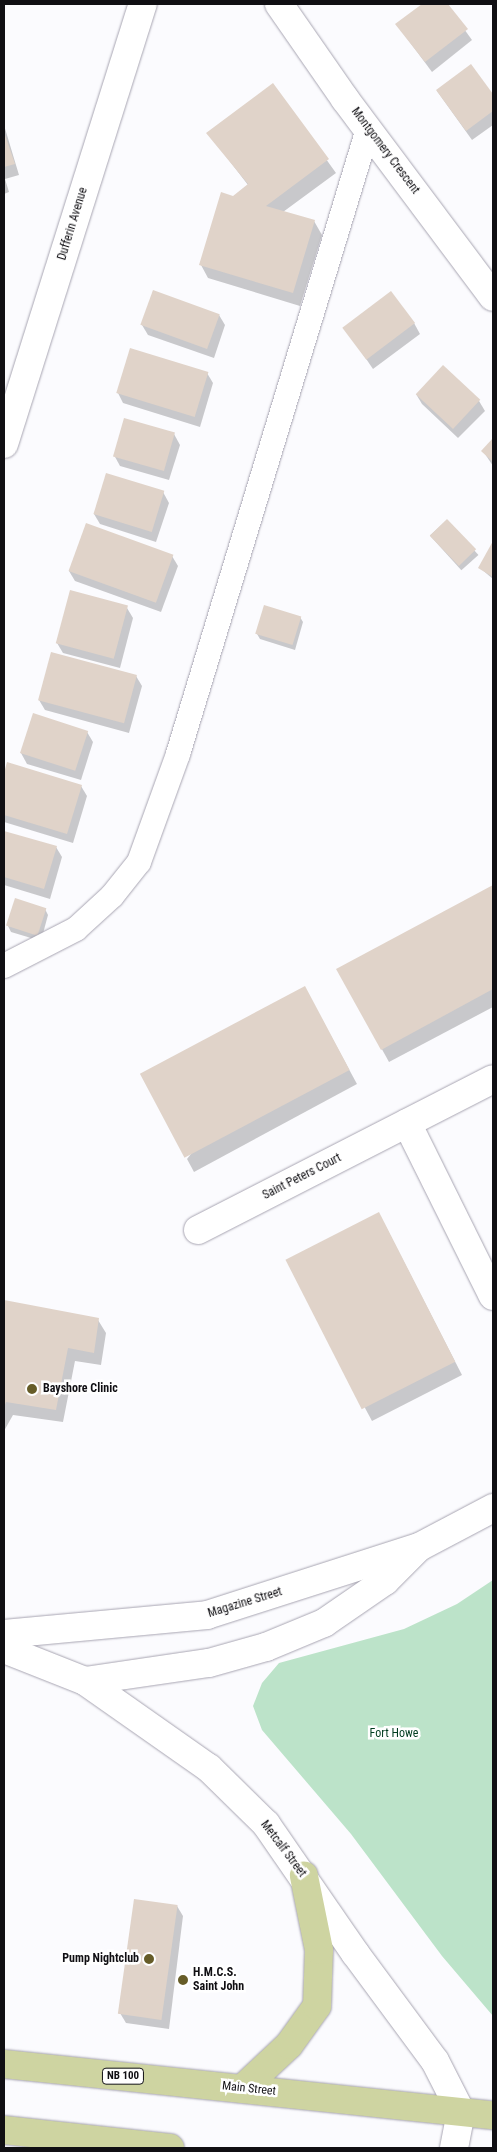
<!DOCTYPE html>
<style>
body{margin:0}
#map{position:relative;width:497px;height:2152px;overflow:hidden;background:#fbfbfe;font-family:"Roboto Condensed",sans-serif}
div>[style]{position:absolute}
.green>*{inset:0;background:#bce3c9}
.shadow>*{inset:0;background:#0003;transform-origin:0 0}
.building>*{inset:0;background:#e0d3c9;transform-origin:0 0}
.roads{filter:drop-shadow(0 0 1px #a8a5b2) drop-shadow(0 0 1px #a8a5b2)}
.service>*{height:24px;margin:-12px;padding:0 12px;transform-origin:12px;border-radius:12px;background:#fff}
.minor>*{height:28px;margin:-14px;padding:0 14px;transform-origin:14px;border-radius:14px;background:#fff}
.tertiary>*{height:28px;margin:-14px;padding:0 14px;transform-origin:14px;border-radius:14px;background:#fff}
.primary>*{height:28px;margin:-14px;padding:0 14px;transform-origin:14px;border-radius:14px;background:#ced4a1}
.dots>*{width:14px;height:14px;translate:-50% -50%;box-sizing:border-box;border:2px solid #fff;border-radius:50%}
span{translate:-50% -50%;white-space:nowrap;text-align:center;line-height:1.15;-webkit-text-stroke:5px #fff;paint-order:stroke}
.shield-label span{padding:1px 4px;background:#fff;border:1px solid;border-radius:4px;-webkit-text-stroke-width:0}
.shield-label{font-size:11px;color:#100f13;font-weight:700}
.street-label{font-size:12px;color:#100f13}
.poi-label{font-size:12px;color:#100f13;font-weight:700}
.left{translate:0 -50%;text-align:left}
.right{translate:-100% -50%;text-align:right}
.park-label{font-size:12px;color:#003c1f}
.frame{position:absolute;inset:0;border:5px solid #100f13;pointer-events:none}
</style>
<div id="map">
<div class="green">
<div style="clip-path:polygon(493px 1580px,493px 2016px,442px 1956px,351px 1834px,262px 1730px,253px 1706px,262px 1683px,279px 1663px,404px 1629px,457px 1604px)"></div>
</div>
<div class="shadow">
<div style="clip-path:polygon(424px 4px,446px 4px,472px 40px,432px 72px,397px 25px)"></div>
<div style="clip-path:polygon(471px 65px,493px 96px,493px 125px,472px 140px,437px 91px)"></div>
<div style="clip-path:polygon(273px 85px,336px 173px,283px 212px,314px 221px,322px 235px,300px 306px,208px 278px,201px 265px,248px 185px,208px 133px)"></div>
<div style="clip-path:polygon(4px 125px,19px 175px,5px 179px,9px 192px,4px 194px)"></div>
<div style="clip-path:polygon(219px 315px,225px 325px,214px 358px,148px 335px,142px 325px)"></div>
<div style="clip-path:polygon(414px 323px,420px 334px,373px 369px,345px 328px)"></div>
<div style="clip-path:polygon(207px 373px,213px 383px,200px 427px,123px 403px,118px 393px)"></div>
<div style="clip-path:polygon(416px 394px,479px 401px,485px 411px,458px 438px,422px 404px)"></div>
<div style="clip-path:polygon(174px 434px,180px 445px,169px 480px,120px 466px,114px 455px)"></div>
<div style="clip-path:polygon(493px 440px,493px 466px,483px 451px)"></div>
<div style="clip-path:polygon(163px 492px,169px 503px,156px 542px,100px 524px,94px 514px)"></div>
<div style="left:447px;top:520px;width:47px;height:23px;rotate:48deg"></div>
<div style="clip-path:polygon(493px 544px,493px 579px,480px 568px)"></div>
<div style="clip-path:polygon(172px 556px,178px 566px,161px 612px,75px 581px,69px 571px)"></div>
<div style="clip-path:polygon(127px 608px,133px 618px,120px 668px,63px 653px,57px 643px)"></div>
<div style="clip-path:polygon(300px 617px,303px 622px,295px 650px,260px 639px,257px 634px)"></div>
<div style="clip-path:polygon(136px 676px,142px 686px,129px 733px,45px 710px,39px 700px)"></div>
<div style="clip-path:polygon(87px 732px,93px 742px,81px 780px,27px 764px,21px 753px)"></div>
<div style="clip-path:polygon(8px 763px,81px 786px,87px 796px,73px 843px,4px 822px,4px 777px)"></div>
<div style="clip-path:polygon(4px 832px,56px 847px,62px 857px,50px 899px,4px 885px)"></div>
<div style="clip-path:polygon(493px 886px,493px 1007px,389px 1062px,338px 970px)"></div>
<div style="clip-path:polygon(45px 909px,48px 915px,41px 941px,11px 932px,8px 926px)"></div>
<div style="clip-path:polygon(312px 1001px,357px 1084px,194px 1172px,187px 1159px)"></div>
<div style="clip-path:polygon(386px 1227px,462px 1375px,372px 1421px,365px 1408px)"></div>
<div style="clip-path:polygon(4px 1301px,98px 1320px,106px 1333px,101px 1365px,75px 1361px,63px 1422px,13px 1415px,4px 1431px)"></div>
<div style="clip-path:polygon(177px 1906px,183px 1916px,169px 2029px,126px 2023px,120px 2013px)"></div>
</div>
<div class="building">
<div style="clip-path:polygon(422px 4px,448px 4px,468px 29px,425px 62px,395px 24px)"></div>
<div style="clip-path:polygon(471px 64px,493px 94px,493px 111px,466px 131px,436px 90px)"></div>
<div style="clip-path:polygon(273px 83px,329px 159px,266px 206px,315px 220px,293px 293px,199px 265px,221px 192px,233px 196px,248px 184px,206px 133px)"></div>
<div style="clip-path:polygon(4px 132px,15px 164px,4px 167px)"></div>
<div style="left:153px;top:290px;width:71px;height:37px;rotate:20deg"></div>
<div style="left:391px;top:291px;width:40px;height:61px;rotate:53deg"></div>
<div style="left:130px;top:348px;width:82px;height:47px;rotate:17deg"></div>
<div style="left:443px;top:365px;width:51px;height:40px;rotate:43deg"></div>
<div style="left:124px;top:418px;width:53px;height:40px;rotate:16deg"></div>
<div style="clip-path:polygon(493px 438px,493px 462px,481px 451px)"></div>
<div style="left:106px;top:473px;width:61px;height:43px;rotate:17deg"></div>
<div style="left:447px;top:519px;width:42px;height:24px;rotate:46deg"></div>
<div style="left:86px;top:523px;width:93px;height:51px;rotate:20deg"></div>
<div style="clip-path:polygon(493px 541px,493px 577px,478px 568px)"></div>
<div style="left:70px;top:590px;width:60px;height:55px;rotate:15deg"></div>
<div style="left:264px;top:605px;width:39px;height:30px;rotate:17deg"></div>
<div style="left:51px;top:652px;width:89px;height:50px;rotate:15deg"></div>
<div style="left:33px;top:713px;width:58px;height:42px;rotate:18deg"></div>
<div style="clip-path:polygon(7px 762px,82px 785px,67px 834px,4px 815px,4px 773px)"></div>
<div style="clip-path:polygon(4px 831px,57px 846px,44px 889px,4px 877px)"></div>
<div style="clip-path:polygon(493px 885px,493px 989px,381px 1050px,336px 969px)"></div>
<div style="left:15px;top:898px;width:33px;height:29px;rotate:18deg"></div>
<div style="left:305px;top:986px;width:95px;height:187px;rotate:62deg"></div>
<div style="left:379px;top:1212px;width:168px;height:105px;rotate:63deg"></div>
<div style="clip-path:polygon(4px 1300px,99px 1318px,94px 1353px,68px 1348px,56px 1410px,6px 1402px,4px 1408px)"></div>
<div style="left:134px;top:1899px;width:44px;height:116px;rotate:8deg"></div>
</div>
<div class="roads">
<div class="service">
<div style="left:4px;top:966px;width:81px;rotate:-27.2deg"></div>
<div style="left:76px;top:929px;width:49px;rotate:-42.5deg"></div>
<div style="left:112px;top:896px;width:43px;rotate:-51.5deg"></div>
<div style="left:139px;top:862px;width:115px;rotate:-70.1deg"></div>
<div style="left:178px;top:754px;width:653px;rotate:-73.09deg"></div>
</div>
<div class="minor">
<div style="left:279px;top:4px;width:116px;rotate:55.2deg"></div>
<div style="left:345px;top:99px;width:247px;rotate:53.2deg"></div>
<div style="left:4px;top:444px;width:461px;rotate:-72.5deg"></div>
<div style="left:407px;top:1123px;width:193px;rotate:63.6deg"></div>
<div style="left:198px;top:1230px;width:331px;rotate:-27.1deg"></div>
<div style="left:4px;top:1634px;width:204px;rotate:-5.3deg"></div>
<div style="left:207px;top:1615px;width:223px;rotate:-17.8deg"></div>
<div style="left:419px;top:1547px;width:84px;rotate:-27.8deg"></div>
<div style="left:85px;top:1681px;width:125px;rotate:-8.3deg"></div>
<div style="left:209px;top:1663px;width:59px;rotate:-15.7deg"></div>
<div style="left:266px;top:1647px;width:63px;rotate:-22.5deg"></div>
<div style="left:324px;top:1623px;width:74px;rotate:-34.5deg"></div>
<div style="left:385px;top:1581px;width:44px;rotate:-45deg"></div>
</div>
<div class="tertiary">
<div style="left:4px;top:1649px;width:87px;rotate:21.6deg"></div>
<div style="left:85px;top:1681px;width:151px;rotate:35.1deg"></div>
<div style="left:209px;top:1768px;width:80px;rotate:44.5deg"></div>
<div style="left:266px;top:1824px;width:157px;rotate:55.4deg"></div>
<div style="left:355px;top:1953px;width:134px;rotate:53.5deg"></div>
<div style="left:435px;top:2061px;width:57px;rotate:63deg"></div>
<div style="left:461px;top:2112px;width:37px;rotate:101deg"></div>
</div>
<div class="primary">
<div style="left:4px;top:2064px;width:492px;rotate:6deg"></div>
<div style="left:242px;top:2089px;width:64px;rotate:-43.1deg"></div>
<div style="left:289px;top:2045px;width:48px;rotate:-54.3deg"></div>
<div style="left:317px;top:2006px;width:56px;rotate:-88deg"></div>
<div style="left:319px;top:1950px;width:76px;rotate:-101.5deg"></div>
<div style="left:4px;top:2130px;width:167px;rotate:6.2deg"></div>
</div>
</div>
<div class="dots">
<div style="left:32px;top:1389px;background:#665c28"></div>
<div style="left:149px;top:1959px;background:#665c28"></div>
<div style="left:183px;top:1980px;background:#665c28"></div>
</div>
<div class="shield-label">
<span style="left:123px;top:2076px">NB 100</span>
</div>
<div class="street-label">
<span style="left:385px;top:151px;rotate:53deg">Montgomery Crescent</span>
<span style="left:73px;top:224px;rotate:-73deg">Dufferin Avenue</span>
<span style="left:302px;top:1177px;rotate:-27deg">Saint Peters Court</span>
<span style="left:245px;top:1603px;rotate:-17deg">Magazine Street</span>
<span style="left:283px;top:1849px;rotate:53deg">Metcalf Street</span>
<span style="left:249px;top:2089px;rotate:6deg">Main Street</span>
</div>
<div class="poi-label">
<span class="left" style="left:43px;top:1389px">Bayshore Clinic</span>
<span class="right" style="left:139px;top:1959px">Pump Nightclub</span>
<span class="left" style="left:193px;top:1980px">H.M.C.S.<br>Saint John</span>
</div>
<div class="park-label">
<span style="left:394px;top:1734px">Fort Howe</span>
</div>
<div class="frame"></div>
</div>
